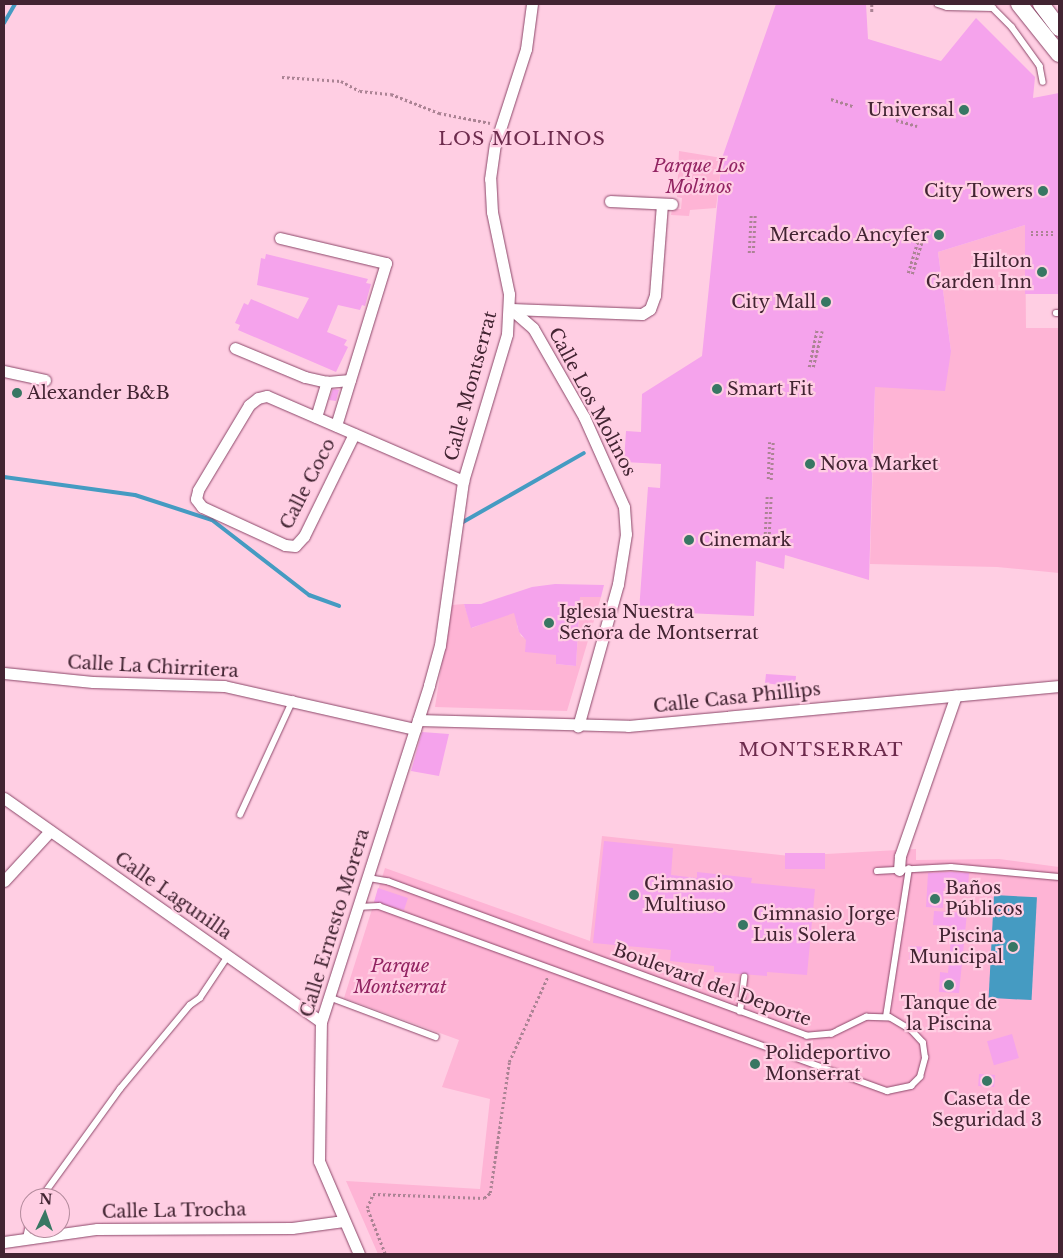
<!DOCTYPE html>
<meta charset="utf-8">
<style>
body{margin:0}
#map{position:relative;width:1063px;height:1258px;overflow:hidden;background:#ffcee3;font-family:"Libre Baskerville",serif}
div>[style]{position:absolute}
.green>*{inset:0;background:#feb4d5}
.water>*{inset:0;background:#459bc2;transform-origin:0 0}
.stream>*{height:4px;margin:-2px;padding:0 2px;transform-origin:2px;border-radius:2px;background:#459bc2}
.building>*{inset:0;background:#f5a3ec;transform-origin:0 0}
.path>*{height:2.5px;margin-top:-1.25px;transform-origin:0;background:repeating-linear-gradient(90deg,#ab8394 0 2.5px,transparent 0 5px)}
.roads{filter:drop-shadow(0 0 1px #8c4769) drop-shadow(0 0 1px #8c4769)}
.lane>*{height:5.5px;margin:-2.75px;padding:0 2.75px;transform-origin:2.75px;border-radius:2.75px;background:#fff}
.street>*{height:11px;margin:-5.5px;padding:0 5.5px;transform-origin:5.5px;border-radius:5.5px;background:#fff}
.secondary>*{height:16px;margin:-8px;padding:0 8px;transform-origin:8px;border-radius:8px;background:#fff}
.dots>*{width:14px;height:14px;translate:-50% -50%;box-sizing:border-box;border:2px solid #ffcee3;border-radius:50%}
span{translate:-50% -50%;white-space:nowrap;text-align:center;line-height:1.15;-webkit-text-stroke:4.5px #ffcee3;paint-order:stroke}
.poi-label{font-size:18px;color:#422432}
.right{translate:-100% -50%;text-align:right}
.left{translate:0 -50%;text-align:left}
.park-label{font-size:18px;color:#922462;font-style:italic}
.street-label{font-size:18px;color:#422432}
.neighbourhood-label{font-size:19px;color:#6d2b4d;letter-spacing:1px}
.frame{position:absolute;inset:0;border:5px solid #422432;pointer-events:none}
.north{position:absolute;left:20px;top:1188px;width:50px;height:50px;box-sizing:border-box;background:#ffcee3;border:1px solid #b38a9c;border-radius:50%;rotate:3deg;font-size:14px;font-weight:700;line-height:20px;text-align:center;color:#422432}
.north::after{content:'';display:block;margin:auto;width:18px;height:22px;background:#387763;clip-path:polygon(50% 0,100% 100%,50% 72%,0 100%)}
</style>
<div id="map">
<div class="green">
<div style="clip-path:polygon(679px 151px,722px 158px,716px 208px,690px 210px,689px 216px,671px 215px,672px 209px,681px 209px,682px 198px,677px 197px)"></div>
<div style="clip-path:polygon(1025px 225px,1026px 328px,1059px 328px,1059px 573px,997px 567px,870px 564px,875px 387px,951px 351px,938px 252px)"></div>
<div style="clip-path:polygon(561px 592px,519px 620px,517px 626px,521px 636px,556px 655px,556px 664px,576px 666px,580px 597px,601px 597px,567px 711px,435px 707px,451px 605px,464px 604px,472px 628px)"></div>
<div style="clip-path:polygon(602px 836px,790px 856px,916px 849px,916px 860px,999px 859px,1059px 867px,1059px 1254px,378px 1254px,346px 1181px,480px 1189px,490px 1099px,442px 1087px,459px 1040px,344px 998px,385px 868px,590px 941px)"></div>
</div>
<div class="water">
<div style="left:994px;top:895px;width:43px;height:103px;rotate:3deg"></div>
</div>
<div class="stream">
<div style="left:4px;top:23px;width:22px;rotate:-60deg"></div>
<div style="left:4px;top:477px;width:132px;rotate:7.8deg"></div>
<div style="left:135px;top:495px;width:81px;rotate:18deg"></div>
<div style="left:212px;top:520px;width:123px;rotate:37.7deg"></div>
<div style="left:309px;top:595px;width:32px;rotate:20deg"></div>
<div style="left:463px;top:522px;width:139px;rotate:-29.7deg"></div>
</div>
<div class="building">
<div style="clip-path:polygon(776px 4px,866px 4px,868px 39px,941px 61px,976px 18px,1035px 77px,1033px 98px,1059px 93px,1059px 294px,1025px 294px,1025px 225px,938px 252px,951px 351px,945px 391px,875px 387px,869px 580px,785px 555px,784px 569px,756px 561px,754px 616px,639px 611px,648px 487px,660px 488px,661px 464px,624px 462px,626px 431px,641px 432px,642px 394px,702px 356px,722px 158px)"></div>
<div style="clip-path:polygon(266px 254px,368px 279px,366px 283px,371px 284px,365px 306px,362px 305px,360px 310px,338px 305px,327px 332px,347px 340px,344px 345px,348px 347px,336px 372px,238px 330px,240px 325px,235px 323px,244px 303px,248px 305px,251px 299px,298px 319px,309px 298px,257px 285px,261px 258px,265px 259px)"></div>
<div style="clip-path:polygon(333px 389px,339px 390px,336px 401px,329px 400px)"></div>
<div style="clip-path:polygon(555px 584px,604px 585px,601px 597px,580px 597px,576px 666px,556px 664px,556px 655px,525px 652px,526px 640px,519px 632px,514px 613px,471px 628px,464px 604px,481px 604px,532px 587px)"></div>
<div style="clip-path:polygon(766px 674px,796px 676px,795px 687px,765px 683px)"></div>
<div style="clip-path:polygon(422px 732px,449px 734px,439px 776px,411px 771px)"></div>
<div style="clip-path:polygon(604px 841px,673px 848px,671px 875px,697px 878px,697px 872px,752px 878px,751px 883px,815px 889px,807px 975px,767px 972px,767px 976px,714px 972px,714px 966px,670px 961px,671px 950px,593px 943px)"></div>
<div style="left:825px;top:853px;width:16px;height:40px;rotate:90deg"></div>
<div style="clip-path:polygon(951px 872px,969px 873px,968px 890px,944px 888px,943px 908px,926px 907px,928px 873px)"></div>
<div style="clip-path:polygon(378px 888px,408px 898px,404px 910px,374px 902px)"></div>
<div style="clip-path:polygon(934px 911px,967px 913px,959px 993px,939px 992px,940px 972px,948px 973px,952px 926px,933px 925px)"></div>
<div style="left:910px;top:946px;width:18px;height:13px;rotate:3deg"></div>
<div style="left:1012px;top:1034px;width:25px;height:26px;rotate:74deg"></div>
<div style="left:979px;top:1074px;width:16px;height:12px;rotate:4deg"></div>
</div>
<div class="path">
<div style="left:872px;top:4px;width:9px;rotate:90deg"></div>
<div style="left:282px;top:77px;width:59px;rotate:3.9deg"></div>
<div style="left:341px;top:81px;width:21px;rotate:28deg"></div>
<div style="left:360px;top:91px;width:31px;rotate:6deg"></div>
<div style="left:391px;top:94px;width:52px;rotate:21.6deg"></div>
<div style="left:439px;top:113px;width:52px;rotate:11.1deg"></div>
<div style="left:831px;top:99px;width:23px;rotate:18deg"></div>
<div style="left:896px;top:120px;width:22px;rotate:16deg"></div>
<div style="left:1031px;top:232px;width:22px"></div>
<div style="left:1031px;top:235px;width:22px"></div>
<div style="left:749px;top:253px;width:38px;rotate:-87deg"></div>
<div style="left:753px;top:253px;width:38px;rotate:-87deg"></div>
<div style="left:908px;top:273px;width:38px;rotate:-73deg"></div>
<div style="left:912px;top:274px;width:38px;rotate:-73deg"></div>
<div style="left:809px;top:367px;width:38px;rotate:-78deg"></div>
<div style="left:813px;top:367px;width:37px;rotate:-76deg"></div>
<div style="left:768px;top:479px;width:37px;rotate:-88deg"></div>
<div style="left:771px;top:480px;width:38px;rotate:-87deg"></div>
<div style="left:765px;top:534px;width:38px;rotate:-87deg"></div>
<div style="left:769px;top:534px;width:38px;rotate:-87deg"></div>
<div style="left:385px;top:1254px;width:49px;rotate:-111.4deg"></div>
<div style="left:367px;top:1208px;width:15px;rotate:-67deg"></div>
<div style="left:373px;top:1194px;width:111px;rotate:2.1deg"></div>
<div style="left:484px;top:1198px;width:8px;rotate:-40deg"></div>
<div style="left:490px;top:1193px;width:132px;rotate:-81.7deg"></div>
<div style="left:509px;top:1062px;width:94px;rotate:-65.6deg"></div>
</div>
<div class="roads">
<div class="lane">
<div style="left:938px;top:4px;width:9px;rotate:18deg"></div>
<div style="left:947px;top:7px;width:46px;rotate:1.2deg"></div>
<div style="left:993px;top:8px;width:27px;rotate:45deg"></div>
<div style="left:1012px;top:27px;width:48px;rotate:54.3deg"></div>
<div style="left:1040px;top:66px;width:16px;rotate:79deg"></div>
<div style="left:1056px;top:313px;width:3px"></div>
<div style="left:240px;top:815px;width:127px;rotate:-65.3deg"></div>
<div style="left:877px;top:871px;width:74px;rotate:-3.1deg"></div>
<div style="left:951px;top:867px;width:108px;rotate:5.3deg"></div>
<div style="left:358px;top:907px;width:21px;rotate:-3deg"></div>
<div style="left:379px;top:906px;width:541px;rotate:20.01deg"></div>
<div style="left:887px;top:1091px;width:25px;rotate:-12deg"></div>
<div style="left:911px;top:1086px;width:13px;rotate:-45deg"></div>
<div style="left:920px;top:1077px;width:20px;rotate:-75deg"></div>
<div style="left:925px;top:1058px;width:15px;rotate:-98deg"></div>
<div style="left:923px;top:1043px;width:16px;rotate:-133deg"></div>
<div style="left:912px;top:1031px;width:26px;rotate:-149deg"></div>
<div style="left:890px;top:1018px;width:23px;rotate:-178deg"></div>
<div style="left:867px;top:1017px;width:39px;rotate:154deg"></div>
<div style="left:832px;top:1034px;width:25px;rotate:175deg"></div>
<div style="left:807px;top:1036px;width:445px;rotate:-159.8deg"></div>
<div style="left:389px;top:882px;width:22px;rotate:-170deg"></div>
<div style="left:329px;top:997px;width:114px;rotate:20.5deg"></div>
<div style="left:740px;top:1012px;width:35px;rotate:-83deg"></div>
<div style="left:886px;top:1017px;width:150px;rotate:-81.2deg"></div>
<div style="left:41px;top:1198px;width:135px;rotate:-54.1deg"></div>
<div style="left:120px;top:1089px;width:109px;rotate:-50.2deg"></div>
<div style="left:190px;top:1005px;width:12px;rotate:-35deg"></div>
<div style="left:200px;top:998px;width:50px;rotate:-56.3deg"></div>
<div style="left:26px;top:1238px;width:18px;rotate:-77deg"></div>
</div>
<div class="street">
<div style="left:610px;top:201px;width:62px;rotate:2.8deg"></div>
<div style="left:280px;top:238px;width:109px;rotate:13.3deg"></div>
<div style="left:386px;top:263px;width:170px;rotate:107.1deg"></div>
<div style="left:511px;top:309px;width:29px;rotate:41deg"></div>
<div style="left:533px;top:328px;width:103px;rotate:60.2deg"></div>
<div style="left:584px;top:417px;width:98px;rotate:66deg"></div>
<div style="left:624px;top:507px;width:27px;rotate:86deg"></div>
<div style="left:626px;top:534px;width:51px;rotate:99.1deg"></div>
<div style="left:618px;top:584px;width:148px;rotate:105.7deg"></div>
<div style="left:511px;top:309px;width:131px;rotate:2.2deg"></div>
<div style="left:642px;top:314px;width:9px;rotate:-32deg"></div>
<div style="left:650px;top:309px;width:15px;rotate:-70deg"></div>
<div style="left:655px;top:295px;width:91px;rotate:-85.6deg"></div>
<div style="left:235px;top:348px;width:76px;rotate:22.5deg"></div>
<div style="left:305px;top:377px;width:23px;rotate:13deg"></div>
<div style="left:327px;top:382px;width:23px;rotate:-5deg"></div>
<div style="left:4px;top:371px;width:42px;rotate:12.4deg"></div>
<div style="left:316px;top:417px;width:37px;rotate:-73deg"></div>
<div style="left:354px;top:434px;width:114px;rotate:116.1deg"></div>
<div style="left:304px;top:536px;width:13px;rotate:132deg"></div>
<div style="left:295px;top:546px;width:10px;rotate:-174deg"></div>
<div style="left:285px;top:545px;width:91px;rotate:-155.4deg"></div>
<div style="left:202px;top:507px;width:10px;rotate:-127deg"></div>
<div style="left:196px;top:499px;width:9px;rotate:-77deg"></div>
<div style="left:198px;top:490px;width:99px;rotate:-59deg"></div>
<div style="left:249px;top:405px;width:11px;rotate:-38deg"></div>
<div style="left:258px;top:398px;width:9px;rotate:-13deg"></div>
<div style="left:267px;top:396px;width:214px;rotate:23.4deg"></div>
<div style="left:4px;top:673px;width:89px;rotate:5.8deg"></div>
<div style="left:93px;top:682px;width:131px;rotate:1.7deg"></div>
<div style="left:224px;top:686px;width:196px;rotate:12.7deg"></div>
<div style="left:418px;top:720px;width:210px;rotate:1.6deg"></div>
<div style="left:628px;top:726px;width:433px;rotate:-5.3deg"></div>
<div style="left:4px;top:798px;width:388px;rotate:35.2deg"></div>
<div style="left:899px;top:870px;width:14px;rotate:-86deg"></div>
<div style="left:900px;top:856px;width:170px;rotate:-70.8deg"></div>
<div style="left:4px;top:881px;width:68px;rotate:-47.4deg"></div>
<div style="left:4px;top:1242px;width:94px;rotate:-8deg"></div>
<div style="left:97px;top:1229px;width:195px;rotate:-0.3deg"></div>
<div style="left:292px;top:1228px;width:52px;rotate:-7.7deg"></div>
<div style="left:359px;top:1254px;width:101px;rotate:-113.3deg"></div>
<div style="left:319px;top:1161px;width:139px;rotate:-89.2deg"></div>
<div style="left:321px;top:1022px;width:354px;rotate:-72.2deg"></div>
<div style="left:429px;top:685px;width:41px;rotate:-74.6deg"></div>
<div style="left:440px;top:645px;width:166px;rotate:-82deg"></div>
<div style="left:463px;top:481px;width:153px;rotate:-73.3deg"></div>
<div style="left:507px;top:334px;width:40px;rotate:-87.1deg"></div>
<div style="left:509px;top:294px;width:84px;rotate:-101.7deg"></div>
<div style="left:492px;top:212px;width:33px;rotate:-93deg"></div>
<div style="left:490px;top:179px;width:34px;rotate:-82deg"></div>
<div style="left:495px;top:145px;width:101px;rotate:-72.1deg"></div>
<div style="left:526px;top:49px;width:45px;rotate:-82.4deg"></div>
</div>
<div class="secondary">
<div style="left:1019px;top:4px;width:64px;rotate:51.3deg"></div>
<div style="left:1041px;top:4px;width:30px;rotate:53deg"></div>
</div>
</div>
<div class="dots">
<div style="left:964px;top:110px;background:#387763"></div>
<div style="left:1043px;top:191px;background:#387763"></div>
<div style="left:939px;top:235px;background:#387763"></div>
<div style="left:1042px;top:272px;background:#387763"></div>
<div style="left:826px;top:302px;background:#387763"></div>
<div style="left:717px;top:389px;background:#387763"></div>
<div style="left:17px;top:393px;background:#387763"></div>
<div style="left:810px;top:464px;background:#387763"></div>
<div style="left:689px;top:540px;background:#387763"></div>
<div style="left:549px;top:623px;background:#387763"></div>
<div style="left:634px;top:895px;background:#387763"></div>
<div style="left:935px;top:899px;background:#387763"></div>
<div style="left:743px;top:925px;background:#387763"></div>
<div style="left:1013px;top:947px;background:#387763"></div>
<div style="left:949px;top:985px;background:#387763"></div>
<div style="left:755px;top:1064px;background:#387763"></div>
<div style="left:987px;top:1081px;background:#387763"></div>
</div>
<div class="poi-label">
<span class="right" style="left:954px;top:110px">Universal</span>
<span class="right" style="left:1033px;top:191px">City Towers</span>
<span class="right" style="left:929px;top:235px">Mercado Ancyfer</span>
<span class="right" style="left:1032px;top:272px">Hilton<br>Garden Inn</span>
<span class="right" style="left:816px;top:302px">City Mall</span>
<span class="left" style="left:727px;top:389px">Smart Fit</span>
<span class="left" style="left:27px;top:393px">Alexander B&amp;B</span>
<span class="left" style="left:820px;top:464px">Nova Market</span>
<span class="left" style="left:699px;top:540px">Cinemark</span>
<span class="left" style="left:559px;top:623px">Iglesia Nuestra<br>Señora de Montserrat</span>
<span class="left" style="left:644px;top:895px">Gimnasio<br>Multiuso</span>
<span class="left" style="left:945px;top:899px">Baños<br>Públicos</span>
<span class="left" style="left:753px;top:925px">Gimnasio Jorge<br>Luis Solera</span>
<span class="right" style="left:1003px;top:947px">Piscina<br>Municipal</span>
<span style="left:949px;top:1014px">Tanque de<br>la Piscina</span>
<span class="left" style="left:765px;top:1064px">Polideportivo<br>Monserrat</span>
<span style="left:987px;top:1110px">Caseta de<br>Seguridad 3</span>
</div>
<div class="park-label">
<span style="left:699px;top:177px">Parque Los<br>Molinos</span>
<span style="left:400px;top:977px">Parque<br>Montserrat</span>
</div>
<div class="street-label">
<span style="left:471px;top:386px;rotate:-75deg">Calle Montserrat</span>
<span style="left:592px;top:402px;rotate:62deg">Calle Los Molinos</span>
<span style="left:308px;top:484px;rotate:-63deg">Calle Coco</span>
<span style="left:153px;top:667px;rotate:3deg">Calle La Chirritera</span>
<span style="left:737px;top:698px;rotate:-6deg">Calle Casa Phillips</span>
<span style="left:173px;top:896px;rotate:35deg">Calle Lagunilla</span>
<span style="left:335px;top:923px;rotate:-73deg">Calle Ernesto Morera</span>
<span style="left:712px;top:985px;rotate:20deg">Boulevard del Deporte</span>
<span style="left:174px;top:1211px;rotate:-1deg">Calle La Trocha</span>
</div>
<div class="neighbourhood-label">
<span style="left:522px;top:139px">LOS MOLINOS</span>
<span style="left:821px;top:750px">MONTSERRAT</span>
</div>
<div class="frame"></div>
<div class="north">N</div>
</div>
